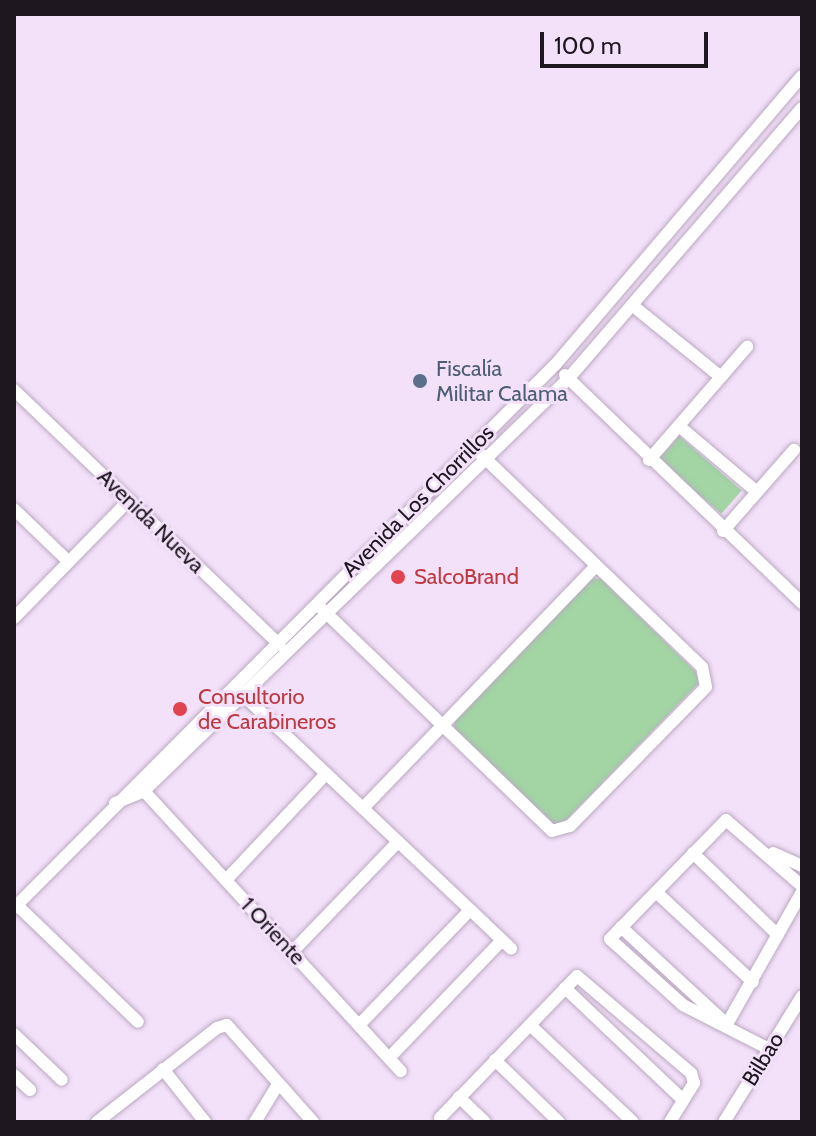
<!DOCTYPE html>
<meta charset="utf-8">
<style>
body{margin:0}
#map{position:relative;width:816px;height:1136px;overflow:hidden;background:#f3e0f9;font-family:Cabin,sans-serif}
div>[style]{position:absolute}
.green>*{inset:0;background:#a2d4a4;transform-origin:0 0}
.roads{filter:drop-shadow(0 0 2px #baa9c1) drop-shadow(0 0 2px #baa9c1)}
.minor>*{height:12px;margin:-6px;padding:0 6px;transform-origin:6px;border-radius:6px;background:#fff}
.dots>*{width:22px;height:22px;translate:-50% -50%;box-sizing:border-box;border:4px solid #f3e0f9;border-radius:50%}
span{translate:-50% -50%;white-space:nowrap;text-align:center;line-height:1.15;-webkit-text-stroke:6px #f3e0f9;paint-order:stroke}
.service-label{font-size:22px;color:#4e5e75}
.left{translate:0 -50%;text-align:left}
.street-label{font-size:22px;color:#1e1720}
.health-label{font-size:22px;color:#be3a42}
.frame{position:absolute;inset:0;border:16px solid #1e1720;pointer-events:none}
.scale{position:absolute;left:540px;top:32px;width:168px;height:36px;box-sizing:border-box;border:4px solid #1e1720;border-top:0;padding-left:10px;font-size:24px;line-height:28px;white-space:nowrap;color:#1e1720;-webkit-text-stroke:6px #f3e0f9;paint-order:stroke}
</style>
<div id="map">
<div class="green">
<div style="left:679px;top:436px;width:83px;height:31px;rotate:41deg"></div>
<div style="clip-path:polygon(593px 578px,601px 579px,696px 672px,699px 683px,564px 822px,555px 825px,454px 729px,455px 720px)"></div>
</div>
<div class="roads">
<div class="minor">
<div style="left:632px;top:305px;width:114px;rotate:39deg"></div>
<div style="left:565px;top:375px;width:329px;rotate:43.9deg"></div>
<div style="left:14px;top:390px;width:368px;rotate:43.8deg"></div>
<div style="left:679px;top:426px;width:102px;rotate:40.2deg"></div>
<div style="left:649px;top:460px;width:150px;rotate:-49.1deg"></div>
<div style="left:14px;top:509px;width:76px;rotate:43.9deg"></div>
<div style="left:723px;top:531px;width:108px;rotate:-48.8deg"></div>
<div style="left:321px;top:608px;width:321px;rotate:44deg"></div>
<div style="left:552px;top:831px;width:19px;rotate:-16deg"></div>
<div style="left:570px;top:826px;width:194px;rotate:-45.6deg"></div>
<div style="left:706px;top:687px;width:20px;rotate:-101deg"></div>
<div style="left:702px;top:667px;width:307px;rotate:-136.1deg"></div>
<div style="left:14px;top:618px;width:165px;rotate:-45.7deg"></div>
<div style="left:243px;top:695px;width:369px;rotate:43.4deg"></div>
<div style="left:144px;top:791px;width:380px;rotate:47.5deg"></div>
<div style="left:115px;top:803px;width:31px;rotate:-22deg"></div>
<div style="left:144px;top:791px;width:591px;rotate:-44.18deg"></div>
<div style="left:568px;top:379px;width:358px;rotate:-49.2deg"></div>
<div style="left:363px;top:808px;width:333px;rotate:-46.1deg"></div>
<div style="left:693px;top:853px;width:118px;rotate:44deg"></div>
<div style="left:773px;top:853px;width:32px;rotate:24deg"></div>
<div style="left:226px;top:880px;width:146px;rotate:-46.7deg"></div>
<div style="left:656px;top:892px;width:132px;rotate:42.9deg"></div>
<div style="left:17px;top:905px;width:168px;rotate:44deg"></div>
<div style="left:14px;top:908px;width:767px;rotate:-45.11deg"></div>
<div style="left:555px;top:365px;width:380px;rotate:-49.5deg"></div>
<div style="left:621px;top:927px;width:137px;rotate:42.6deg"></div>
<div style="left:292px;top:952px;width:153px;rotate:-46.1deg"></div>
<div style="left:565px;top:988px;width:163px;rotate:43.5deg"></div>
<div style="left:727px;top:1024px;width:152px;rotate:-60.4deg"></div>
<div style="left:359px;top:1025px;width:160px;rotate:-46deg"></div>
<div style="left:530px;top:1025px;width:141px;rotate:43.3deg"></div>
<div style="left:14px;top:1034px;width:66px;rotate:43.8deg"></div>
<div style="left:769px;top:1049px;width:97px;rotate:-152.9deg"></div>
<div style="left:683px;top:1005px;width:98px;rotate:-137.9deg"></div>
<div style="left:610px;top:939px;width:166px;rotate:-45.7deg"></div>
<div style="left:726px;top:820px;width:101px;rotate:41deg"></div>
<div style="left:389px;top:1058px;width:163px;rotate:-46.2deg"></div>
<div style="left:495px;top:1060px;width:89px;rotate:44.1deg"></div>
<div style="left:163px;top:1069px;width:68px;rotate:51.6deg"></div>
<div style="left:14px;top:1075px;width:22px;rotate:43deg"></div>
<div style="left:459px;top:1097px;width:36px;rotate:44deg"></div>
<div style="left:440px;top:1118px;width:197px;rotate:-46deg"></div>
<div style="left:577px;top:976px;width:150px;rotate:40.4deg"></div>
<div style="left:691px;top:1073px;width:10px;rotate:73deg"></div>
<div style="left:694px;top:1083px;width:46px;rotate:121.6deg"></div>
<div style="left:97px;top:1122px;width:152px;rotate:-38.1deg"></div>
<div style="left:217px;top:1028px;width:10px;rotate:-17deg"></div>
<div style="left:227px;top:1025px;width:130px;rotate:48.4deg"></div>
<div style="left:255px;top:1122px;width:42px;rotate:-58.6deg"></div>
<div style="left:724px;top:1122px;width:148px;rotate:-58.2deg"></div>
</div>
</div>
<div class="dots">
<div style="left:420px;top:381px;background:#5c6f8a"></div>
<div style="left:398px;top:577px;background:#e0444e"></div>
<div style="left:180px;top:709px;background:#e0444e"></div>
</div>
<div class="service-label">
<span class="left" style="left:436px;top:381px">Fiscalía<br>Militar Calama</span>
</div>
<div class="street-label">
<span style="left:418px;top:501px;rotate:-45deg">Avenida Los Chorrillos</span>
<span style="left:151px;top:521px;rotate:44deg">Avenida Nueva</span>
<span style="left:273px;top:931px;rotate:47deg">1 Oriente</span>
<span style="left:763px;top:1059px;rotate:-58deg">Bilbao</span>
</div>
<div class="health-label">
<span class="left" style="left:414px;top:577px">SalcoBrand</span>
<span class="left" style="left:198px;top:709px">Consultorio<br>de Carabineros</span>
</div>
<div class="frame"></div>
<div class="scale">100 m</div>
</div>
